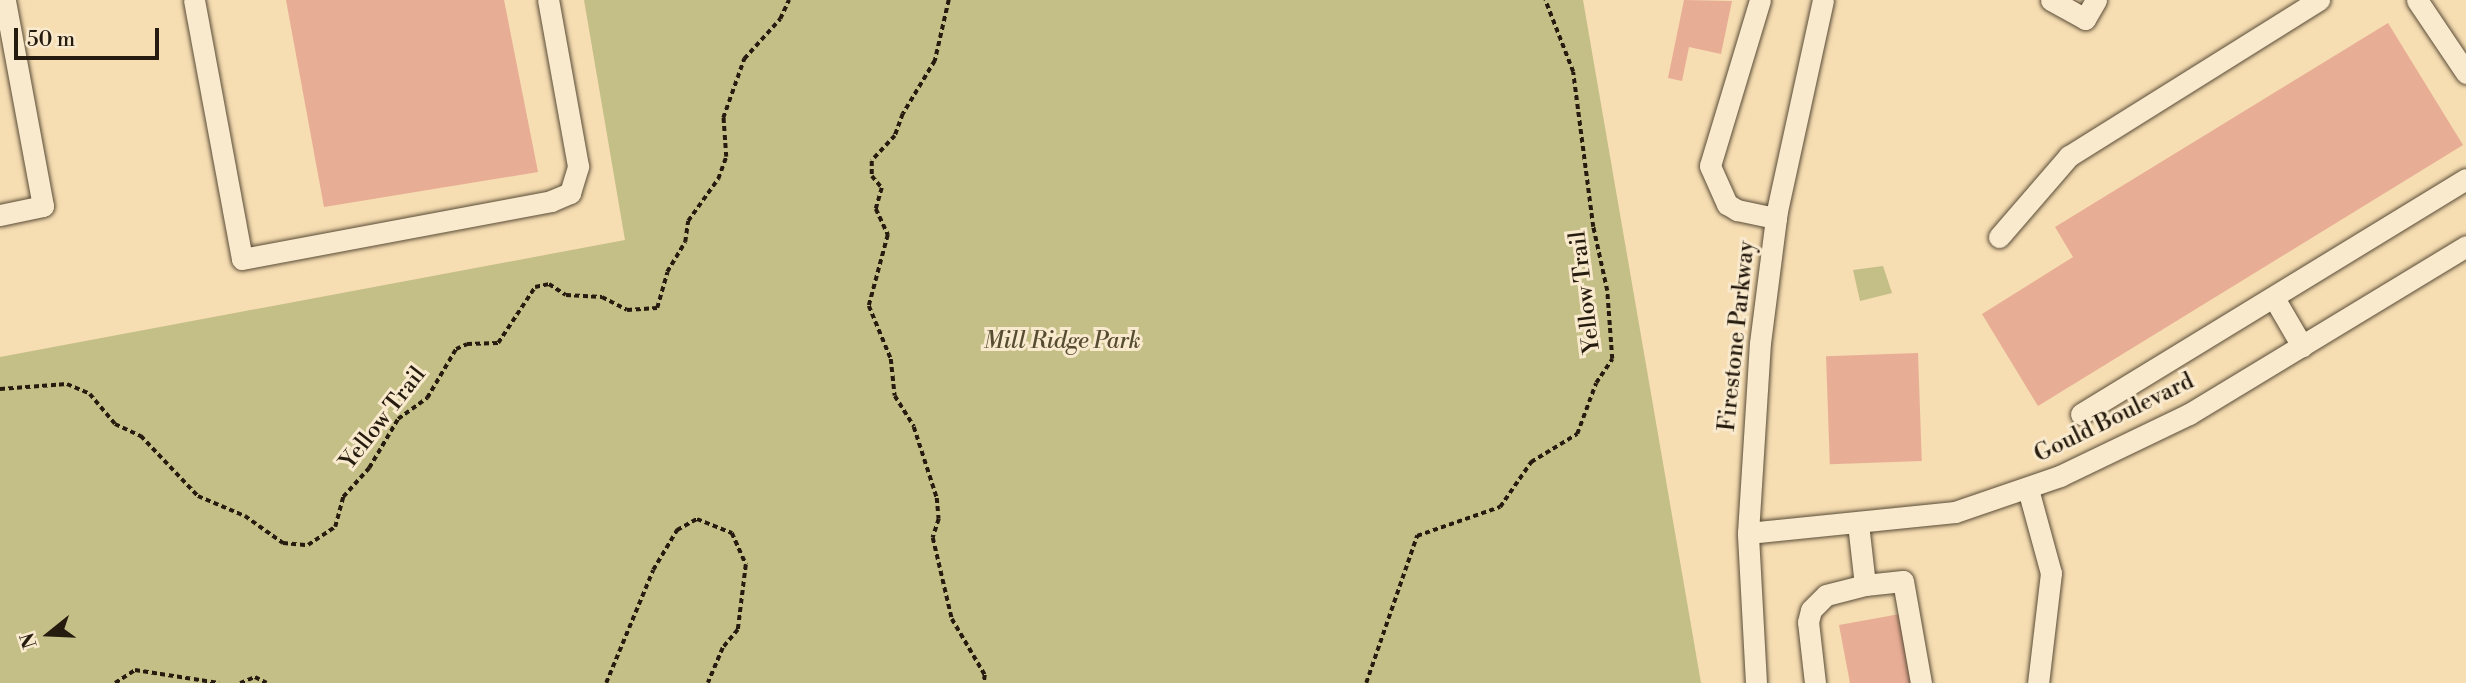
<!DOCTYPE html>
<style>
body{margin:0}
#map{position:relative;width:2466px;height:683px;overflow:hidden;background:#f6ddb2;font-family:"Libre Bodoni",serif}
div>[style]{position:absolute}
.green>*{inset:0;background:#c4be87}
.building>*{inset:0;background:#e8ad95;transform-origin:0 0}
.path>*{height:3.5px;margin-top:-1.75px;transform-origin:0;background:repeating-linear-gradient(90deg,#251b0e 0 5px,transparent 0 8.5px)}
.roads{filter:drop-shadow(0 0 2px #594c37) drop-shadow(0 0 2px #594c37)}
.minor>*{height:21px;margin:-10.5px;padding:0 10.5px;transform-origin:10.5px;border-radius:10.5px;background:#f9e9cd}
span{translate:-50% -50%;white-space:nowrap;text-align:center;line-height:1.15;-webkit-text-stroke:6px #f9e9cd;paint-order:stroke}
.street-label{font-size:23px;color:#251b0e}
.park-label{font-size:23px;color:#554c32;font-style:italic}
.north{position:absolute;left:14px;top:599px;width:70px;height:70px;-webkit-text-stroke:5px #f9e9cd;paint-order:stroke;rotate:252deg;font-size:19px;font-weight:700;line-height:28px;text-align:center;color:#251b0e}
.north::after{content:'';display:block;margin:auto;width:24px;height:32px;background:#251b0e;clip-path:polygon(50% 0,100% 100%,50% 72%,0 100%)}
.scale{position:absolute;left:14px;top:28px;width:145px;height:32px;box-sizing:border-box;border:4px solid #251b0e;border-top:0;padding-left:9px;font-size:21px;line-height:24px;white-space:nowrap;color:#251b0e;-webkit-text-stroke:5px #f9e9cd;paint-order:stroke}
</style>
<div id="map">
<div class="green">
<div style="clip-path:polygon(584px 0,1583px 0,1701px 683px,0 683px,0 357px,625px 240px)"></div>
<div style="clip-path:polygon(1883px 266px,1892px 293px,1860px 301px,1853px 270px)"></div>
</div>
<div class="building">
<div style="clip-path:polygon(286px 0,504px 0,538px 172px,324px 207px)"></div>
<div style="clip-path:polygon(1684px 0,1732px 1px,1721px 54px,1689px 47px,1682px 81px,1668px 78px)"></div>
<div style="clip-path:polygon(2388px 23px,2463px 145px,2038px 406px,1982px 314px,2073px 257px,2055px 227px)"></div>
<div style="left:1918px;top:353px;width:108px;height:92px;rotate:88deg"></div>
<div style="clip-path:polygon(1900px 614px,1912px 683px,1850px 683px,1839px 625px)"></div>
</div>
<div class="path">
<div style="left:949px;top:0;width:63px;rotate:102.9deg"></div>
<div style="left:935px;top:61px;width:62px;rotate:121.1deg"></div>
<div style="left:903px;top:114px;width:23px;rotate:110deg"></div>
<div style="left:895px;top:136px;width:34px;rotate:133deg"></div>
<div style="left:872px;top:161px;width:15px;rotate:90deg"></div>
<div style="left:872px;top:176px;width:16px;rotate:50deg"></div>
<div style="left:882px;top:188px;width:22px;rotate:106deg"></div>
<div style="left:876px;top:209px;width:29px;rotate:65deg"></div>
<div style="left:888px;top:235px;width:73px;rotate:105deg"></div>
<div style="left:869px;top:306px;width:57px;rotate:67.5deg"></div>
<div style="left:891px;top:359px;width:37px;rotate:84deg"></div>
<div style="left:895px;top:396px;width:36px;rotate:58deg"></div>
<div style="left:914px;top:427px;width:75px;rotate:72.1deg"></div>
<div style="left:937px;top:498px;width:21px;rotate:85deg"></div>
<div style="left:939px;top:519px;width:20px;rotate:108deg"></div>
<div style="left:933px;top:538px;width:83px;rotate:76.8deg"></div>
<div style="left:952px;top:619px;width:65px;rotate:59.5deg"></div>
<div style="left:985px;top:675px;width:8px;rotate:97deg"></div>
<div style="left:0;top:389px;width:67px;rotate:-4.3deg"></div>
<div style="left:67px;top:384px;width:25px;rotate:23deg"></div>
<div style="left:90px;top:394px;width:39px;rotate:50deg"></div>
<div style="left:115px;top:424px;width:29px;rotate:25deg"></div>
<div style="left:141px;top:436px;width:83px;rotate:46.5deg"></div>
<div style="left:198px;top:496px;width:51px;rotate:23.1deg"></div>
<div style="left:245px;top:516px;width:47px;rotate:35.4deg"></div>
<div style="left:283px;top:543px;width:25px;rotate:5deg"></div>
<div style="left:308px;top:545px;width:32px;rotate:-34deg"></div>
<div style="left:335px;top:527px;width:31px;rotate:-75deg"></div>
<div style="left:343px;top:497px;width:39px;rotate:-48deg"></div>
<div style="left:369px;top:468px;width:57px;rotate:-59.4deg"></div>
<div style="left:398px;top:419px;width:36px;rotate:-36deg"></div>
<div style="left:427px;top:398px;width:57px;rotate:-59.4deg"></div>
<div style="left:456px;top:349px;width:12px;rotate:-24deg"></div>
<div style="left:467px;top:344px;width:31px;rotate:-2deg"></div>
<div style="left:498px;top:343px;width:67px;rotate:-56.5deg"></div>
<div style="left:535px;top:287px;width:14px;rotate:-12deg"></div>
<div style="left:549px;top:284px;width:20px;rotate:33deg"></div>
<div style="left:566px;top:295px;width:36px;rotate:3deg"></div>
<div style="left:602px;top:297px;width:28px;rotate:27deg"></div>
<div style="left:627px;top:310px;width:30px;rotate:-4deg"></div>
<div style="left:657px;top:308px;width:37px;rotate:-74deg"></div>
<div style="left:667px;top:272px;width:35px;rotate:-59deg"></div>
<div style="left:685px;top:242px;width:21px;rotate:-82deg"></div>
<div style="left:688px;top:221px;width:52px;rotate:-54.5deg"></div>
<div style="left:718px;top:179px;width:23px;rotate:-70deg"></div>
<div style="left:726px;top:157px;width:39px;rotate:-94deg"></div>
<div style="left:723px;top:118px;width:63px;rotate:-70.4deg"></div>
<div style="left:744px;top:59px;width:54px;rotate:-48deg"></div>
<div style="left:780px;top:19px;width:21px;rotate:-65deg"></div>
<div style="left:115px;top:683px;width:24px;rotate:-33deg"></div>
<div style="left:135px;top:670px;width:85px;rotate:8.8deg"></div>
<div style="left:240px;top:683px;width:16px;rotate:-22deg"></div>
<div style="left:255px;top:677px;width:13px;rotate:27deg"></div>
<div style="left:606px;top:683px;width:122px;rotate:-67.4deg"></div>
<div style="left:653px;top:570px;width:47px;rotate:-59deg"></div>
<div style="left:677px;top:530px;width:23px;rotate:-29deg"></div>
<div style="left:697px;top:519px;width:38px;rotate:22deg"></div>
<div style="left:732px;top:533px;width:35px;rotate:66deg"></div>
<div style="left:746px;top:565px;width:65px;rotate:97deg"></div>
<div style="left:738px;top:630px;width:23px;rotate:130deg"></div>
<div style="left:723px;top:648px;width:38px;rotate:113deg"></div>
<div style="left:1366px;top:683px;width:156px;rotate:-70.9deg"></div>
<div style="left:1417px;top:536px;width:88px;rotate:-19.3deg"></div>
<div style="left:1500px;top:507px;width:55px;rotate:-55.4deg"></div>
<div style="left:1531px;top:462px;width:54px;rotate:-31.3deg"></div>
<div style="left:1577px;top:434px;width:54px;rotate:-69.6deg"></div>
<div style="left:1596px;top:383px;width:29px;rotate:-56deg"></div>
<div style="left:1612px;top:359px;width:68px;rotate:-94.2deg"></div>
<div style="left:1607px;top:291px;width:66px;rotate:-102.3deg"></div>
<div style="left:1593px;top:227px;width:156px;rotate:-97.4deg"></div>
<div style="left:1573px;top:72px;width:77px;rotate:-111.3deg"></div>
</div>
<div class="roads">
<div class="minor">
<div style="left:194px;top:0;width:263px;rotate:79.5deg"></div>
<div style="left:242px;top:259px;width:314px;rotate:-10.6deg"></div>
<div style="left:551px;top:201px;width:21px;rotate:-23deg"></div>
<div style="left:570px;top:193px;width:28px;rotate:-73deg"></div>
<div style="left:578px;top:166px;width:169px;rotate:-100.2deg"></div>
<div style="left:1760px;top:0;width:173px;rotate:106.8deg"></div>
<div style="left:1710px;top:166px;width:42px;rotate:65.9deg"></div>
<div style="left:1727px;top:204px;width:12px;rotate:31deg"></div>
<div style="left:1737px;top:210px;width:40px;rotate:12deg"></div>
<div style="left:2051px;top:0;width:39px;rotate:29deg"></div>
<div style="left:2085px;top:19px;width:22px;rotate:-60deg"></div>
<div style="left:2417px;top:0;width:88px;rotate:56.1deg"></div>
<div style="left:0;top:215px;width:44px;rotate:-11.8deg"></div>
<div style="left:43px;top:206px;width:209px;rotate:-100.5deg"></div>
<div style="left:1999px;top:237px;width:107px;rotate:-49.2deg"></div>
<div style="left:2069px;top:156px;width:295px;rotate:-32deg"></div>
<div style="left:2274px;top:298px;width:56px;rotate:59.7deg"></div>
<div style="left:2081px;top:414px;width:451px;rotate:-31.4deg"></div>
<div style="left:2028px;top:489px;width:87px;rotate:74.7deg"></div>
<div style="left:2051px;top:573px;width:111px;rotate:96.7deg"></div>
<div style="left:1748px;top:533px;width:208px;rotate:-5.8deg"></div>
<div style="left:1955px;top:512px;width:111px;rotate:-18.9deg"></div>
<div style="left:2060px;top:476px;width:143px;rotate:-25.7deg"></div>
<div style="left:2189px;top:414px;width:324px;rotate:-31.2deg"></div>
<div style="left:1865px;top:585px;width:38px;rotate:-6deg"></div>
<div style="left:1903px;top:581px;width:104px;rotate:80deg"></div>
<div style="left:1756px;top:683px;width:150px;rotate:-93.1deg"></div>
<div style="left:1748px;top:533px;width:190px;rotate:-86.4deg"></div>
<div style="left:1760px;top:343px;width:133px;rotate:-82.7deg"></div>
<div style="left:1777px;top:211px;width:216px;rotate:-77.7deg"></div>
<div style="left:1815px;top:683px;width:61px;rotate:-96.5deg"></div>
<div style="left:1808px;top:622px;width:12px;rotate:-76deg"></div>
<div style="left:1811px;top:610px;width:21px;rotate:-45deg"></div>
<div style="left:1826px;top:595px;width:40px;rotate:-14.4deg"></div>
<div style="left:1865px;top:585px;width:61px;rotate:-96.5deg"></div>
</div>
</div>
<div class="street-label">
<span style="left:1585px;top:292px;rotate:-97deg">Yellow Trail</span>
<span style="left:1737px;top:336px;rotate:-84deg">Firestone Parkway</span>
<span style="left:383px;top:418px;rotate:-52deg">Yellow Trail</span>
<span style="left:2114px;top:418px;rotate:-26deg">Gould Boulevard</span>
</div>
<div class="park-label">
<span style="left:1062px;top:341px">Mill Ridge Park</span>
</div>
<div class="north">N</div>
<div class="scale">50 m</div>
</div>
